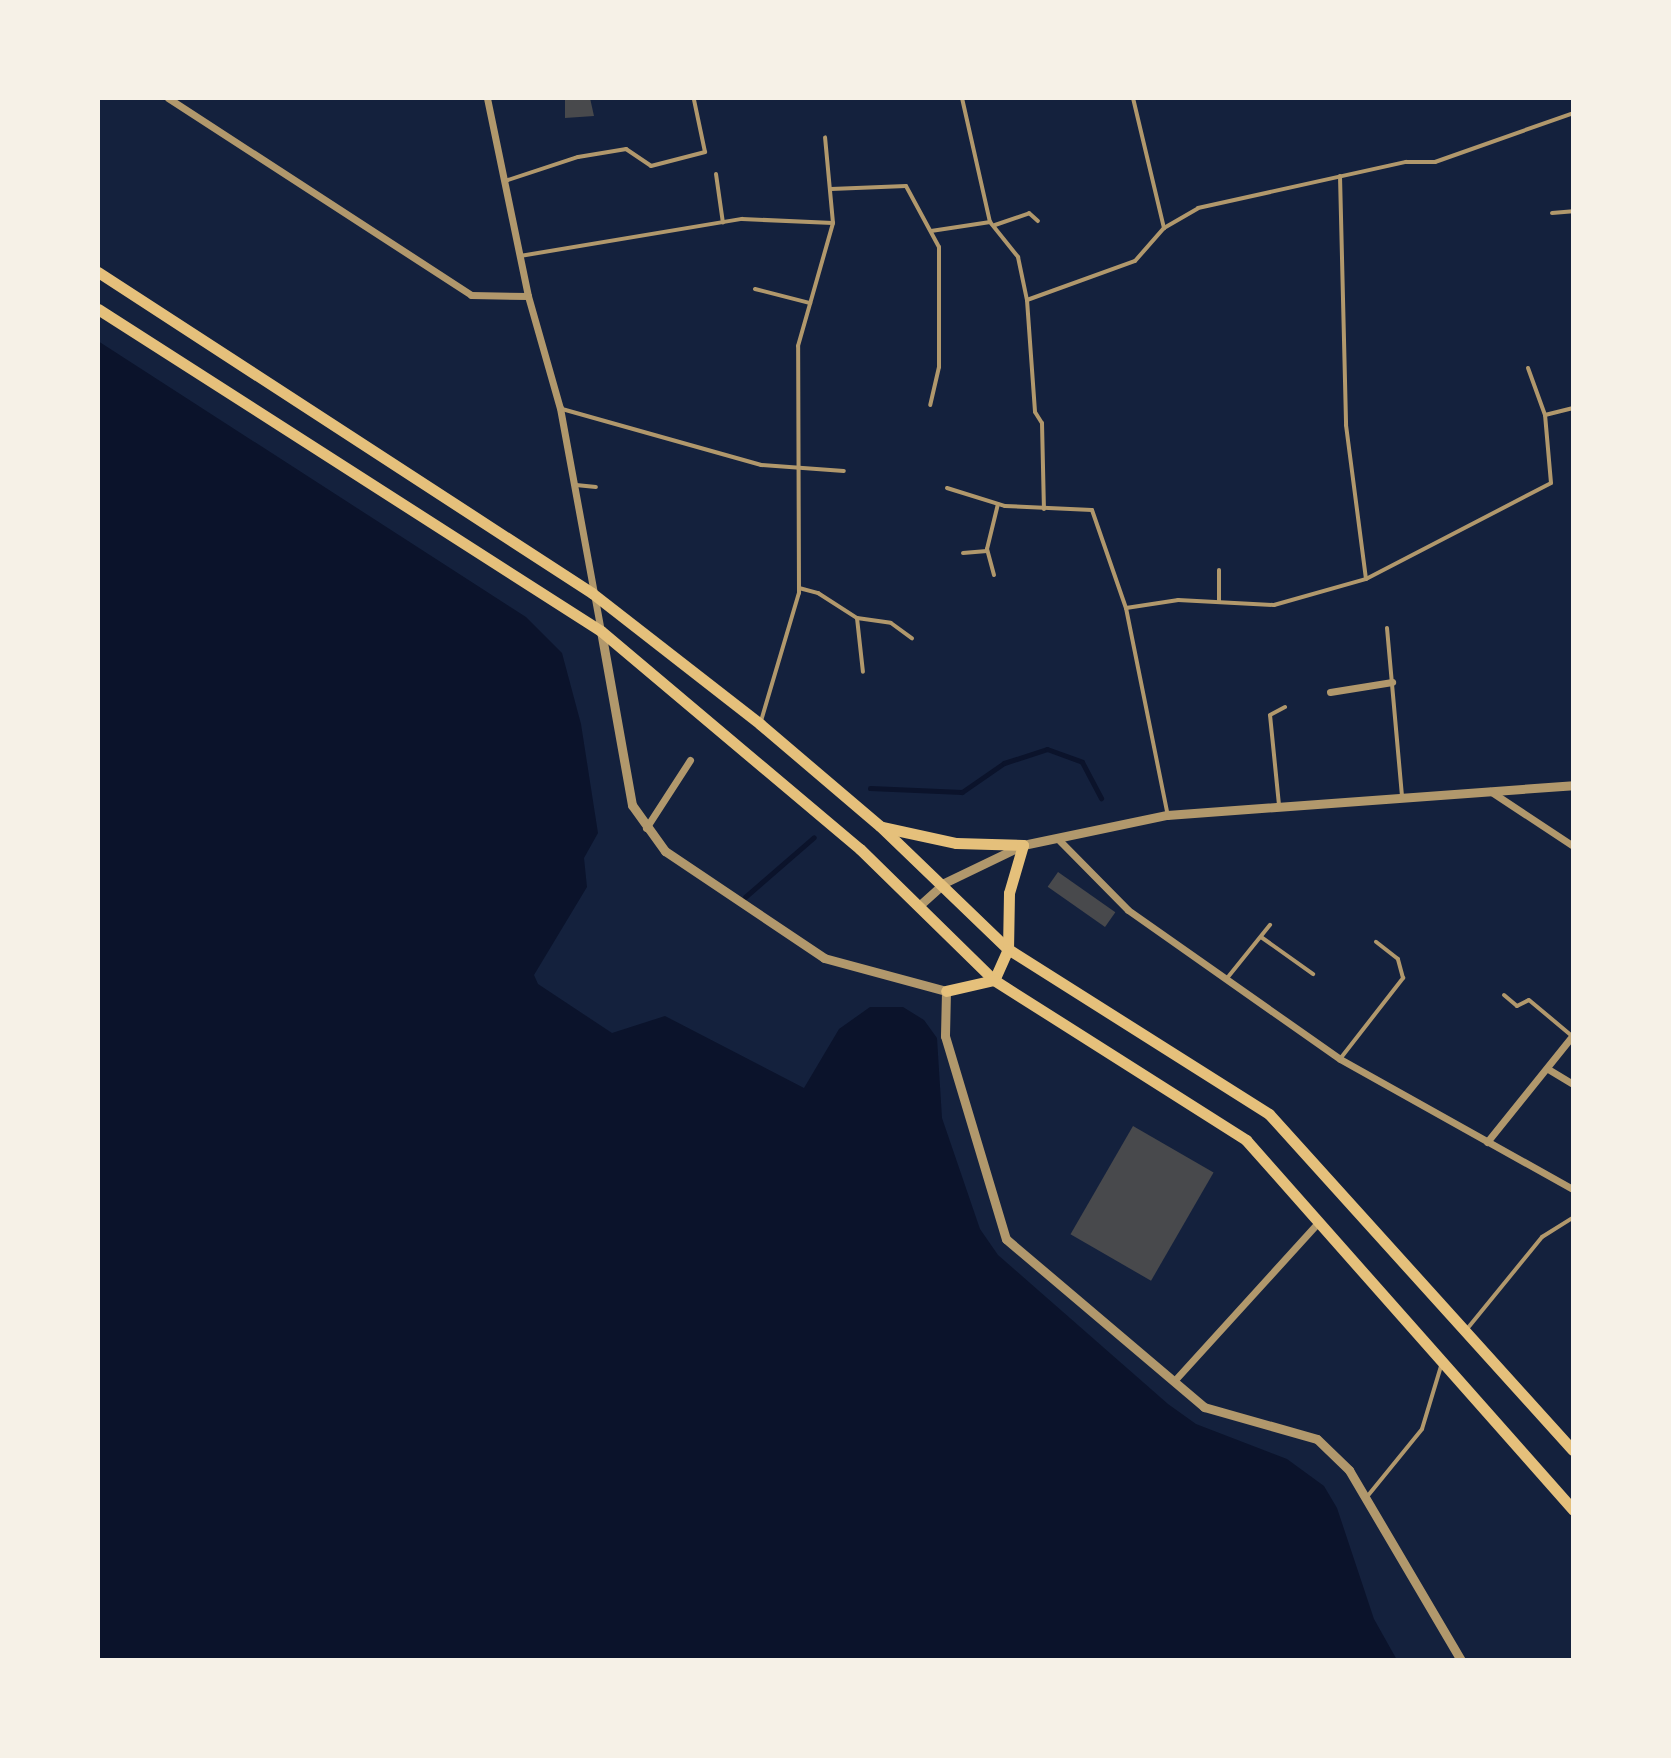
<!DOCTYPE html>
<style>
body{margin:0}
#map{position:relative;width:1671px;height:1758px;overflow:hidden;background:#14213d;font-family:"Exo 2",sans-serif}
div>[style]{position:absolute}
.water>*{inset:0;background:#0b132b}
.stream>*{height:5px;margin:-2.5px;padding:0 2.5px;transform-origin:2.5px;border-radius:2.5px;background:#0b132b}
.building>*{inset:0;background:#48494c;transform-origin:0 0}
.service>*{height:4px;margin:-2px;padding:0 2px;transform-origin:2px;border-radius:2px;background:#b1986c}
.minor>*{height:7px;margin:-3.5px;padding:0 3.5px;transform-origin:3.5px;border-radius:3.5px;background:#b1986c}
.tertiary>*{height:9px;margin:-4.5px;padding:0 4.5px;transform-origin:4.5px;border-radius:4.5px;background:#b1986c}
.secondary>*{height:11px;margin:-5.5px;padding:0 5.5px;transform-origin:5.5px;border-radius:5.5px;background:#e5c07b}
span{translate:-50% -50%;white-space:nowrap;text-align:center;line-height:1.15;-webkit-text-stroke:7px #f6f1e7;paint-order:stroke}
.frame{position:absolute;inset:0;border:100px solid #f6f1e7;pointer-events:none}
</style>
<div id="map">
<div class="water">
<div style="clip-path:polygon(98px 341px,526px 617px,562px 653px,581px 724px,598px 833px,584px 858px,587px 887px,534px 975px,538px 984px,612px 1033px,665px 1016px,804px 1088px,839px 1029px,870px 1007px,903px 1007px,924px 1020px,937px 1038px,942px 1118px,980px 1229px,998px 1255px,1168px 1404px,1196px 1424px,1287px 1459px,1324px 1486px,1337px 1508px,1374px 1619px,1397px 1660px,98px 1660px)"></div>
</div>
<div class="stream">
<div style="left:870px;top:788px;width:92px;rotate:2.5deg"></div>
<div style="left:962px;top:792px;width:51px;rotate:-34.6deg"></div>
<div style="left:1004px;top:763px;width:45px;rotate:-18deg"></div>
<div style="left:1047px;top:749px;width:37px;rotate:20deg"></div>
<div style="left:1082px;top:762px;width:41px;rotate:62.2deg"></div>
<div style="left:745px;top:897px;width:91px;rotate:-41deg"></div>
</div>
<div class="building">
<div style="clip-path:polygon(565px 98px,590px 98px,594px 116px,565px 118px)"></div>
<div style="left:1058px;top:872px;width:70px;height:18px;rotate:35deg"></div>
<div style="left:1133px;top:1126px;width:93px;height:125px;rotate:30deg"></div>
</div>
<div class="service">
<div style="left:962px;top:98px;width:127px;rotate:77.3deg"></div>
<div style="left:990px;top:222px;width:45px;rotate:51.3deg"></div>
<div style="left:1018px;top:257px;width:44px;rotate:78.2deg"></div>
<div style="left:1027px;top:300px;width:112px;rotate:85.9deg"></div>
<div style="left:1035px;top:412px;width:13px;rotate:58deg"></div>
<div style="left:1042px;top:423px;width:86px;rotate:88.7deg"></div>
<div style="left:1133px;top:98px;width:134px;rotate:76.6deg"></div>
<div style="left:716px;top:174px;width:49px;rotate:81.9deg"></div>
<div style="left:1340px;top:176px;width:249px;rotate:88.6deg"></div>
<div style="left:1346px;top:425px;width:155px;rotate:82.6deg"></div>
<div style="left:505px;top:181px;width:77px;rotate:-18.2deg"></div>
<div style="left:578px;top:157px;width:49px;rotate:-9.5deg"></div>
<div style="left:626px;top:149px;width:30px;rotate:34deg"></div>
<div style="left:651px;top:166px;width:56px;rotate:-14.5deg"></div>
<div style="left:705px;top:152px;width:53px;rotate:-101.9deg"></div>
<div style="left:831px;top:189px;width:75px;rotate:-2.3deg"></div>
<div style="left:906px;top:186px;width:69px;rotate:61.6deg"></div>
<div style="left:939px;top:247px;width:120px;rotate:90deg"></div>
<div style="left:939px;top:367px;width:39px;rotate:103deg"></div>
<div style="left:1552px;top:213px;width:21px;rotate:-5deg"></div>
<div style="left:995px;top:225px;width:36px;rotate:-19deg"></div>
<div style="left:1029px;top:213px;width:12px;rotate:42deg"></div>
<div style="left:931px;top:231px;width:60px;rotate:-8.7deg"></div>
<div style="left:520px;top:256px;width:225px;rotate:-9.5deg"></div>
<div style="left:742px;top:219px;width:91px;rotate:2.5deg"></div>
<div style="left:755px;top:289px;width:57px;rotate:14.3deg"></div>
<div style="left:1027px;top:300px;width:115px;rotate:-19.9deg"></div>
<div style="left:1135px;top:261px;width:44px;rotate:-48.7deg"></div>
<div style="left:1164px;top:228px;width:39px;rotate:-30deg"></div>
<div style="left:1198px;top:208px;width:213px;rotate:-12.5deg"></div>
<div style="left:1406px;top:162px;width:29px"></div>
<div style="left:1435px;top:162px;width:146px;rotate:-19.5deg"></div>
<div style="left:1528px;top:368px;width:50px;rotate:70.1deg"></div>
<div style="left:562px;top:409px;width:207px;rotate:15.7deg"></div>
<div style="left:761px;top:465px;width:83px;rotate:4.1deg"></div>
<div style="left:576px;top:485px;width:20px;rotate:6deg"></div>
<div style="left:947px;top:488px;width:61px;rotate:17.2deg"></div>
<div style="left:1005px;top:506px;width:87px;rotate:2.6deg"></div>
<div style="left:1092px;top:510px;width:104px;rotate:70.9deg"></div>
<div style="left:1126px;top:608px;width:208px;rotate:78.6deg"></div>
<div style="left:963px;top:553px;width:24px;rotate:-5deg"></div>
<div style="left:1219px;top:570px;width:32px;rotate:90deg"></div>
<div style="left:994px;top:575px;width:27px;rotate:-105deg"></div>
<div style="left:987px;top:549px;width:46px;rotate:-76.3deg"></div>
<div style="left:799px;top:588px;width:20px;rotate:15deg"></div>
<div style="left:818px;top:593px;width:46px;rotate:32.7deg"></div>
<div style="left:857px;top:618px;width:54px;rotate:83.7deg"></div>
<div style="left:1126px;top:608px;width:53px;rotate:-8.7deg"></div>
<div style="left:1178px;top:600px;width:96px;rotate:3deg"></div>
<div style="left:1274px;top:605px;width:96px;rotate:-15.8deg"></div>
<div style="left:1366px;top:579px;width:208px;rotate:-27.4deg"></div>
<div style="left:1551px;top:483px;width:68px;rotate:-95deg"></div>
<div style="left:1545px;top:415px;width:29px;rotate:-14deg"></div>
<div style="left:857px;top:618px;width:34px;rotate:8deg"></div>
<div style="left:891px;top:623px;width:26px;rotate:36deg"></div>
<div style="left:1387px;top:628px;width:169px;rotate:84.9deg"></div>
<div style="left:761px;top:721px;width:134px;rotate:-73.5deg"></div>
<div style="left:799px;top:593px;width:247px;rotate:-90.2deg"></div>
<div style="left:798px;top:346px;width:128px;rotate:-74.1deg"></div>
<div style="left:833px;top:223px;width:86px;rotate:-95.3deg"></div>
<div style="left:1279px;top:805px;width:90px;rotate:-95.7deg"></div>
<div style="left:1270px;top:715px;width:17px;rotate:-28deg"></div>
<div style="left:1261px;top:937px;width:64px;rotate:35.4deg"></div>
<div style="left:1228px;top:977px;width:67px;rotate:-51.1deg"></div>
<div style="left:1504px;top:995px;width:17px;rotate:40deg"></div>
<div style="left:1517px;top:1006px;width:13px;rotate:-27deg"></div>
<div style="left:1529px;top:1000px;width:56px;rotate:39.9deg"></div>
<div style="left:1340px;top:1059px;width:103px;rotate:-52.1deg"></div>
<div style="left:1403px;top:978px;width:20px;rotate:-105deg"></div>
<div style="left:1398px;top:959px;width:28px;rotate:-142deg"></div>
<div style="left:1467px;top:1329px;width:119px;rotate:-50.8deg"></div>
<div style="left:1542px;top:1237px;width:36px;rotate:-32deg"></div>
<div style="left:1366px;top:1498px;width:89px;rotate:-50.9deg"></div>
<div style="left:1422px;top:1429px;width:66px;rotate:-73.2deg"></div>
</div>
<div class="minor">
<div style="left:168px;top:98px;width:361px;rotate:33deg"></div>
<div style="left:471px;top:295px;width:57px;rotate:1deg"></div>
<div style="left:487px;top:98px;width:202px;rotate:78.3deg"></div>
<div style="left:528px;top:296px;width:116px;rotate:74.1deg"></div>
<div style="left:560px;top:408px;width:227px;rotate:79.6deg"></div>
<div style="left:1330px;top:692px;width:63px;rotate:-9.2deg"></div>
<div style="left:1490px;top:791px;width:100px;rotate:33.5deg"></div>
<div style="left:646px;top:828px;width:81px;rotate:-57.1deg"></div>
<div style="left:1059px;top:840px;width:98px;rotate:45.4deg"></div>
<div style="left:1128px;top:910px;width:259px;rotate:35.1deg"></div>
<div style="left:1340px;top:1059px;width:267px;rotate:29.2deg"></div>
<div style="left:1548px;top:1069px;width:29px;rotate:31deg"></div>
<div style="left:1487px;top:1142px;width:137px;rotate:-51.2deg"></div>
<div style="left:1174px;top:1381px;width:214px;rotate:-47.7deg"></div>
</div>
<div class="tertiary">
<div style="left:601px;top:631px;width:177px;rotate:79.9deg"></div>
<div style="left:632px;top:805px;width:57px;rotate:54.3deg"></div>
<div style="left:665px;top:851px;width:192px;rotate:33.9deg"></div>
<div style="left:824px;top:958px;width:126px;rotate:15.1deg"></div>
<div style="left:946px;top:991px;width:45px;rotate:91.3deg"></div>
<div style="left:945px;top:1036px;width:212px;rotate:73.3deg"></div>
<div style="left:1006px;top:1239px;width:260px;rotate:40.3deg"></div>
<div style="left:1204px;top:1407px;width:117px;rotate:15.8deg"></div>
<div style="left:1317px;top:1439px;width:45px;rotate:44.1deg"></div>
<div style="left:1349px;top:1470px;width:221px;rotate:59.5deg"></div>
<div style="left:921px;top:904px;width:31px;rotate:-42deg"></div>
<div style="left:944px;top:883px;width:88px;rotate:-25.7deg"></div>
<div style="left:1023px;top:845px;width:147px;rotate:-11.8deg"></div>
<div style="left:1167px;top:815px;width:407px;rotate:-4.2deg"></div>
</div>
<div class="secondary">
<div style="left:98px;top:272px;width:589px;rotate:33.02deg"></div>
<div style="left:592px;top:593px;width:213px;rotate:37.9deg"></div>
<div style="left:760px;top:724px;width:157px;rotate:40.4deg"></div>
<div style="left:880px;top:826px;width:178px;rotate:43.9deg"></div>
<div style="left:1008px;top:949px;width:309px;rotate:32.3deg"></div>
<div style="left:1269px;top:1114px;width:453px;rotate:47.9deg"></div>
<div style="left:98px;top:309px;width:597px;rotate:32.63deg"></div>
<div style="left:601px;top:631px;width:339px;rotate:40.1deg"></div>
<div style="left:860px;top:849px;width:187px;rotate:44.4deg"></div>
<div style="left:994px;top:980px;width:299px;rotate:32.4deg"></div>
<div style="left:1246px;top:1140px;width:494px;rotate:48.5deg"></div>
<div style="left:882px;top:827px;width:76px;rotate:12.2deg"></div>
<div style="left:956px;top:843px;width:67px;rotate:1.7deg"></div>
<div style="left:1023px;top:845px;width:50px;rotate:106.3deg"></div>
<div style="left:1009px;top:893px;width:56px;rotate:91deg"></div>
<div style="left:1008px;top:949px;width:34px;rotate:114deg"></div>
<div style="left:994px;top:980px;width:49px;rotate:167.1deg"></div>
</div>
<div class="frame"></div>
</div>
